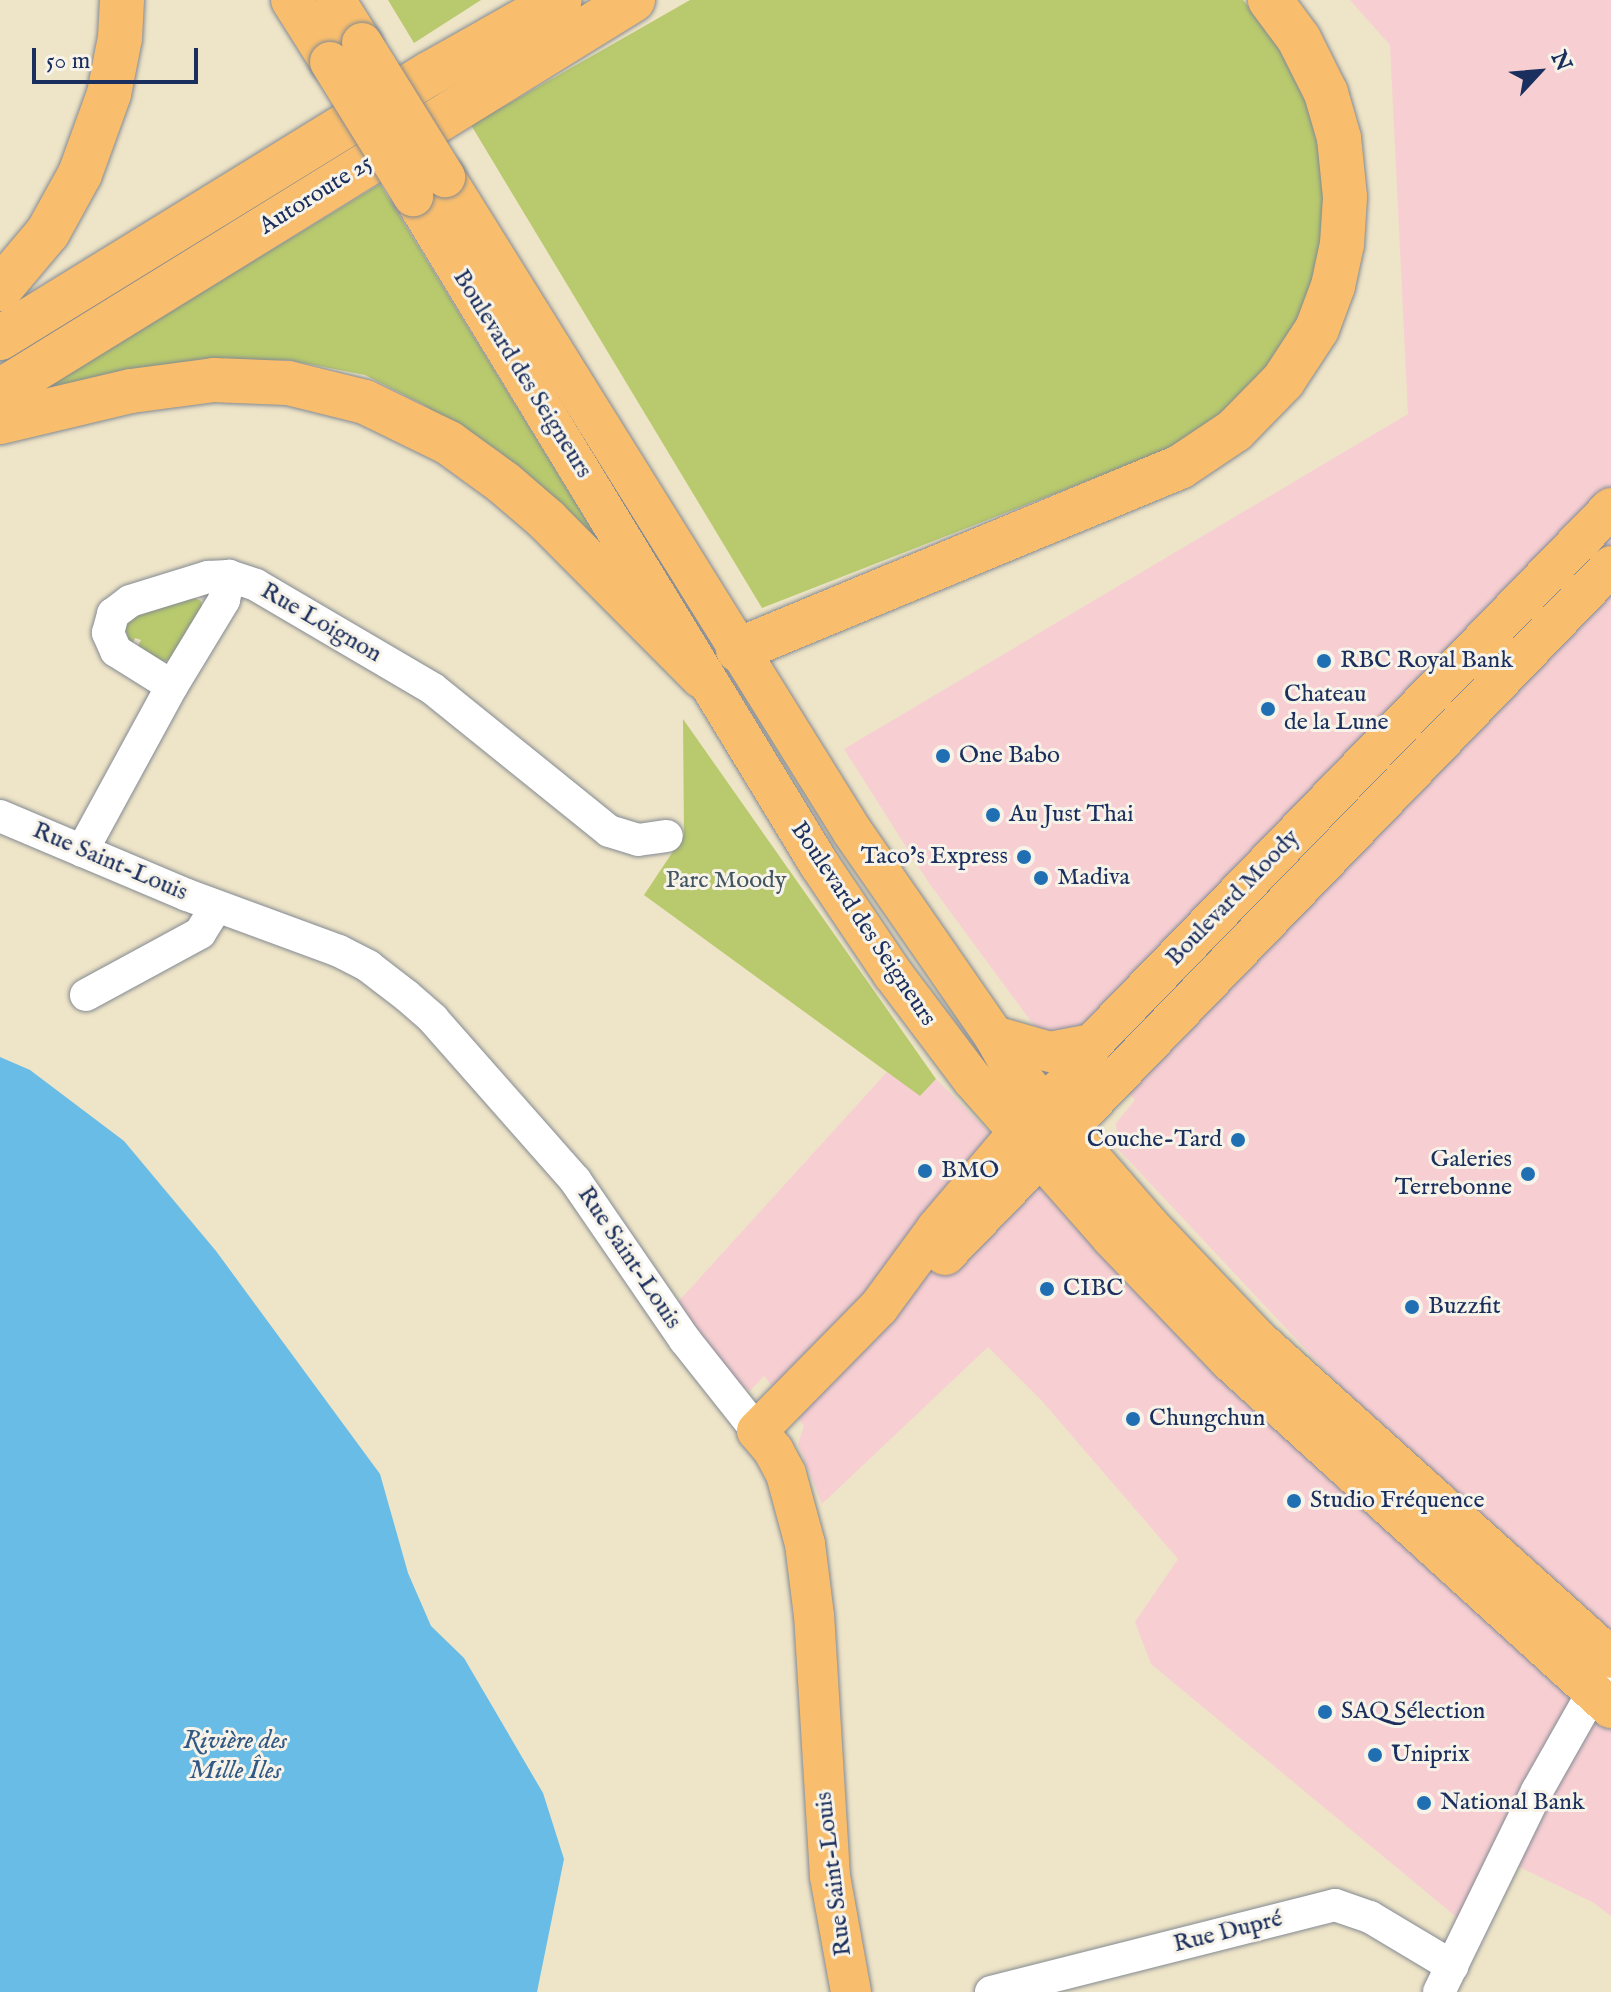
<!DOCTYPE html>
<meta charset="utf-8">
<style>
body{margin:0}
#map{position:relative;width:1611px;height:1992px;overflow:hidden;background:#eee4c7;font-family:"IM FELL English",serif}
div>[style]{position:absolute}
.built>*{inset:0;background:#f7cfd3}
.green>*{inset:0;background:#b8ca6d}
.water>*{inset:0;background:#69bce5}
.roads{filter:drop-shadow(0 0 2px #848a92) drop-shadow(0 0 2px #848a92)}
.minor>*{height:32px;margin:-16px;padding:0 16px;transform-origin:16px;border-radius:16px;background:#fff}
.major>*{height:40px;margin:-20px;padding:0 20px;transform-origin:20px;border-radius:20px;background:#f9be6d}
.highway>*{height:44px;margin:-22px;padding:0 22px;transform-origin:22px;border-radius:22px;background:#f9be6d}
.bridges{filter:drop-shadow(0 0 2px #848a92) drop-shadow(0 0 2px #848a92)}
.major-bridge>*{height:40px;margin:-20px;padding:0 20px;transform-origin:20px;border-radius:20px;background:#f9be6d}
.dots>*{width:22px;height:22px;translate:-50% -50%;box-sizing:border-box;border:4px solid #f7f3e8;border-radius:50%}
span{translate:-50% -50%;white-space:nowrap;text-align:center;line-height:1.15;-webkit-text-stroke:6px #f7f3e8;paint-order:stroke}
.street-label{font-size:24px;color:#1b2f5e}
.poi-label{font-size:24px;color:#1b2f5e}
.left{translate:0 -50%;text-align:left}
.right{translate:-100% -50%;text-align:right}
.park-label{font-size:24px;color:#425662}
.water-label{font-size:26px;color:#325986;font-style:italic}
.north{position:absolute;left:1499px;top:32px;width:80px;height:80px;-webkit-text-stroke:6px #f7f3e8;paint-order:stroke;rotate:64deg;font-size:22px;font-weight:700;line-height:32px;text-align:center;color:#1b2f5e}
.north::after{content:'';display:block;margin:auto;width:28px;height:36px;background:#1b2f5e;clip-path:polygon(50% 0,100% 100%,50% 72%,0 100%)}
.scale{position:absolute;left:32px;top:48px;width:166px;height:36px;box-sizing:border-box;border:4px solid #1b2f5e;border-top:0;padding-left:10px;font-size:24px;line-height:28px;white-space:nowrap;color:#1b2f5e;-webkit-text-stroke:6px #f7f3e8;paint-order:stroke}
</style>
<div id="map">
<div class="built">
<div style="clip-path:polygon(1350px 0,1611px 0,1611px 1658px,1514px 1572px,1118px 1149px,1116px 1123px,1135px 1100px,1074px 1029px,1048px 1034px,1033px 1024px,929px 883px,844px 749px,1408px 414px,1390px 45px)"></div>
<div style="clip-path:polygon(887px 1072px,920px 1095px,936px 1079px,1047px 1190px,1611px 1709px,1611px 1916px,1594px 1903px,1503px 1859px,1472px 1930px,1151px 1664px,1135px 1622px,1178px 1559px,1042px 1401px,988px 1347px,822px 1504px,798px 1444px,804px 1426px,764px 1376px,750px 1391px,730px 1377px,678px 1302px)"></div>
</div>
<div class="green">
<div style="clip-path:polygon(388px 0,481px 0,414px 43px)"></div>
<div style="clip-path:polygon(690px 0,1243px 0,1285px 49px,1310px 107px,1330px 171px,1327px 241px,1285px 360px,1187px 442px,762px 608px,471px 125px)"></div>
<div style="clip-path:polygon(380px 184px,607px 554px,500px 452px,422px 404px,365px 375px,288px 360px,180px 364px,39px 391px)"></div>
<div style="clip-path:polygon(192px 597px,201px 601px,202px 606px,172px 659px,161px 662px,137px 647px,141px 640px,135px 638px,132px 644px,128px 641px,125px 626px,133px 617px)"></div>
<div style="clip-path:polygon(683px 719px,936px 1079px,920px 1096px,644px 895px,684px 835px)"></div>
</div>
<div class="water">
<div style="clip-path:polygon(0 1057px,30px 1070px,124px 1141px,216px 1251px,380px 1474px,408px 1573px,431px 1626px,464px 1658px,543px 1793px,564px 1859px,537px 1992px,0 1992px)"></div>
</div>
<div class="roads">
<div class="minor">
<div style="left:172px;top:686px;width:66px;rotate:-148deg"></div>
<div style="left:116px;top:651px;width:20px;rotate:-114deg"></div>
<div style="left:108px;top:633px;width:20px;rotate:-75deg"></div>
<div style="left:113px;top:614px;width:21px;rotate:-37deg"></div>
<div style="left:130px;top:601px;width:82px;rotate:-17.1deg"></div>
<div style="left:208px;top:577px;width:21px;rotate:-3deg"></div>
<div style="left:0;top:816px;width:203px;rotate:22.9deg"></div>
<div style="left:187px;top:895px;width:162px;rotate:20.2deg"></div>
<div style="left:339px;top:951px;width:33px;rotate:27deg"></div>
<div style="left:368px;top:966px;width:49px;rotate:37.6deg"></div>
<div style="left:407px;top:996px;width:35px;rotate:41deg"></div>
<div style="left:433px;top:1019px;width:215px;rotate:48.6deg"></div>
<div style="left:575px;top:1180px;width:194px;rotate:55.5deg"></div>
<div style="left:685px;top:1340px;width:116px;rotate:51.6deg"></div>
<div style="left:82px;top:851px;width:188px;rotate:-61.4deg"></div>
<div style="left:172px;top:686px;width:100px;rotate:-58.8deg"></div>
<div style="left:224px;top:600px;width:25px;rotate:-78deg"></div>
<div style="left:229px;top:576px;width:28px;rotate:18deg"></div>
<div style="left:256px;top:585px;width:205px;rotate:30.4deg"></div>
<div style="left:433px;top:689px;width:226px;rotate:38.9deg"></div>
<div style="left:609px;top:831px;width:30px;rotate:17deg"></div>
<div style="left:638px;top:840px;width:29px;rotate:-8deg"></div>
<div style="left:86px;top:995px;width:130px;rotate:-28.5deg"></div>
<div style="left:200px;top:933px;width:31px;rotate:-58deg"></div>
<div style="left:991px;top:1992px;width:355px;rotate:-14.2deg"></div>
<div style="left:1335px;top:1905px;width:37px;rotate:19deg"></div>
<div style="left:1370px;top:1917px;width:96px;rotate:30.9deg"></div>
<div style="left:1439px;top:1992px;width:224px;rotate:-64deg"></div>
<div style="left:1537px;top:1791px;width:138px;rotate:-60.5deg"></div>
</div>
<div class="major">
<div style="left:291px;top:0;width:73px;rotate:57.8deg"></div>
<div style="left:335px;top:0;width:51px;rotate:57.9deg"></div>
<div style="left:445px;top:177px;width:770px;rotate:58.1deg"></div>
<div style="left:852px;top:831px;width:249px;rotate:55.3deg"></div>
<div style="left:994px;top:1036px;width:33px;rotate:61deg"></div>
<div style="left:1010px;top:1065px;width:211px;rotate:49deg"></div>
<div style="left:1148px;top:1224px;width:157px;rotate:46.5deg"></div>
<div style="left:1256px;top:1338px;width:478px;rotate:42deg"></div>
<div style="left:413px;top:196px;width:782px;rotate:58.71deg"></div>
<div style="left:819px;top:864px;width:133px;rotate:56.1deg"></div>
<div style="left:893px;top:974px;width:131px;rotate:53deg"></div>
<div style="left:972px;top:1079px;width:212px;rotate:48.6deg"></div>
<div style="left:1112px;top:1238px;width:172px;rotate:46.2deg"></div>
<div style="left:1231px;top:1362px;width:514px;rotate:42.32deg"></div>
<div style="left:994px;top:1036px;width:58px;rotate:15.9deg"></div>
<div style="left:1050px;top:1052px;width:43px;rotate:-10.8deg"></div>
<div style="left:945px;top:1255px;width:958px;rotate:-45.97deg"></div>
<div style="left:851px;top:1992px;width:118px;rotate:-100.3deg"></div>
<div style="left:830px;top:1876px;width:260px;rotate:-93.5deg"></div>
<div style="left:814px;top:1616px;width:73px;rotate:-97.1deg"></div>
<div style="left:805px;top:1544px;width:73px;rotate:-105.2deg"></div>
<div style="left:786px;top:1474px;width:26px;rotate:-118deg"></div>
<div style="left:774px;top:1451px;width:26px;rotate:-130deg"></div>
<div style="left:757px;top:1431px;width:174px;rotate:-45.5deg"></div>
<div style="left:879px;top:1307px;width:98px;rotate:-53.7deg"></div>
<div style="left:937px;top:1228px;width:123px;rotate:-49.6deg"></div>
<div style="left:1017px;top:1134px;width:83px;rotate:-46deg"></div>
<div style="left:1075px;top:1074px;width:34px;rotate:-60deg"></div>
<div style="left:1092px;top:1044px;width:746px;rotate:-45.92deg"></div>
</div>
<div class="highway">
<div style="left:0;top:289px;width:75px;rotate:-49.9deg"></div>
<div style="left:48px;top:232px;width:66px;rotate:-61.1deg"></div>
<div style="left:80px;top:174px;width:85px;rotate:-70.1deg"></div>
<div style="left:109px;top:94px;width:57px;rotate:-78.9deg"></div>
<div style="left:120px;top:38px;width:38px;rotate:-87deg"></div>
<div style="left:0;top:338px;width:504px;rotate:-31.61deg"></div>
<div style="left:429px;top:74px;width:150px;rotate:-29.5deg"></div>
<div style="left:0;top:391px;width:744px;rotate:-31.7deg"></div>
<div style="left:0;top:422px;width:135px;rotate:-13.3deg"></div>
<div style="left:131px;top:391px;width:84px;rotate:-7.5deg"></div>
<div style="left:214px;top:380px;width:74px;rotate:2.3deg"></div>
<div style="left:288px;top:383px;width:79px;rotate:13.9deg"></div>
<div style="left:365px;top:402px;width:93px;rotate:26deg"></div>
<div style="left:449px;top:443px;width:68px;rotate:36deg"></div>
<div style="left:504px;top:483px;width:57px;rotate:40.7deg"></div>
<div style="left:547px;top:520px;width:221px;rotate:45.2deg"></div>
<div style="left:738px;top:650px;width:478px;rotate:-22.5deg"></div>
<div style="left:1180px;top:467px;width:66px;rotate:-33.9deg"></div>
<div style="left:1235px;top:430px;width:69px;rotate:-45.6deg"></div>
<div style="left:1283px;top:381px;width:62px;rotate:-56.8deg"></div>
<div style="left:1317px;top:329px;width:46px;rotate:-69.6deg"></div>
<div style="left:1333px;top:286px;width:43px;rotate:-77.9deg"></div>
<div style="left:1342px;top:244px;width:47px;rotate:-86.3deg"></div>
<div style="left:1345px;top:197px;width:59px;rotate:-95.8deg"></div>
<div style="left:1339px;top:138px;width:47px;rotate:-106.1deg"></div>
<div style="left:1326px;top:93px;width:60px;rotate:-116.6deg"></div>
<div style="left:1299px;top:39px;width:49px;rotate:-126.6deg"></div>
</div>
</div>
<div class="bridges">
<div class="major-bridge">
<div style="left:362px;top:43px;width:158px;rotate:58.2deg"></div>
<div style="left:330px;top:62px;width:158px;rotate:58.2deg"></div>
</div>
</div>
<div class="dots">
<div style="left:1324px;top:661px;background:#1f6fb2"></div>
<div style="left:1268px;top:709px;background:#1f6fb2"></div>
<div style="left:943px;top:756px;background:#1f6fb2"></div>
<div style="left:993px;top:815px;background:#1f6fb2"></div>
<div style="left:1024px;top:857px;background:#1f6fb2"></div>
<div style="left:1041px;top:878px;background:#1f6fb2"></div>
<div style="left:1238px;top:1140px;background:#1f6fb2"></div>
<div style="left:925px;top:1171px;background:#1f6fb2"></div>
<div style="left:1528px;top:1174px;background:#1f6fb2"></div>
<div style="left:1047px;top:1289px;background:#1f6fb2"></div>
<div style="left:1412px;top:1307px;background:#1f6fb2"></div>
<div style="left:1133px;top:1419px;background:#1f6fb2"></div>
<div style="left:1294px;top:1501px;background:#1f6fb2"></div>
<div style="left:1325px;top:1712px;background:#1f6fb2"></div>
<div style="left:1375px;top:1755px;background:#1f6fb2"></div>
<div style="left:1424px;top:1803px;background:#1f6fb2"></div>
</div>
<div class="street-label">
<span style="left:316px;top:195px;rotate:-32deg">Autoroute 25</span>
<span style="left:522px;top:374px;rotate:58deg">Boulevard des Seigneurs</span>
<span style="left:321px;top:623px;rotate:30deg">Rue Loignon</span>
<span style="left:110px;top:862px;rotate:23deg">Rue Saint-Louis</span>
<span style="left:1233px;top:898px;rotate:-46deg">Boulevard Moody</span>
<span style="left:863px;top:924px;rotate:56deg">Boulevard des Seigneurs</span>
<span style="left:629px;top:1258px;rotate:56deg">Rue Saint-Louis</span>
<span style="left:834px;top:1874px;rotate:-97deg">Rue Saint-Louis</span>
<span style="left:1228px;top:1932px;rotate:-14deg">Rue Dupré</span>
</div>
<div class="poi-label">
<span class="left" style="left:1340px;top:661px">RBC Royal Bank</span>
<span class="left" style="left:1284px;top:709px">Chateau<br>de la Lune</span>
<span class="left" style="left:959px;top:756px">One Babo</span>
<span class="left" style="left:1009px;top:815px">Au Just Thai</span>
<span class="right" style="left:1008px;top:857px">Taco's Express</span>
<span class="left" style="left:1057px;top:878px">Madiva</span>
<span class="right" style="left:1222px;top:1140px">Couche-Tard</span>
<span class="right" style="left:1512px;top:1174px">Galeries<br>Terrebonne</span>
<span class="left" style="left:941px;top:1171px">BMO</span>
<span class="left" style="left:1063px;top:1289px">CIBC</span>
<span class="left" style="left:1428px;top:1307px">Buzzfit</span>
<span class="left" style="left:1149px;top:1419px">Chungchun</span>
<span class="left" style="left:1310px;top:1501px">Studio Fréquence</span>
<span class="left" style="left:1341px;top:1712px">SAQ Sélection</span>
<span class="left" style="left:1391px;top:1755px">Uniprix</span>
<span class="left" style="left:1440px;top:1803px">National Bank</span>
</div>
<div class="park-label">
<span style="left:726px;top:881px">Parc Moody</span>
</div>
<div class="water-label">
<span style="left:235px;top:1756px">Rivière des<br>Mille Îles</span>
</div>
<div class="north">N</div>
<div class="scale">50 m</div>
</div>
